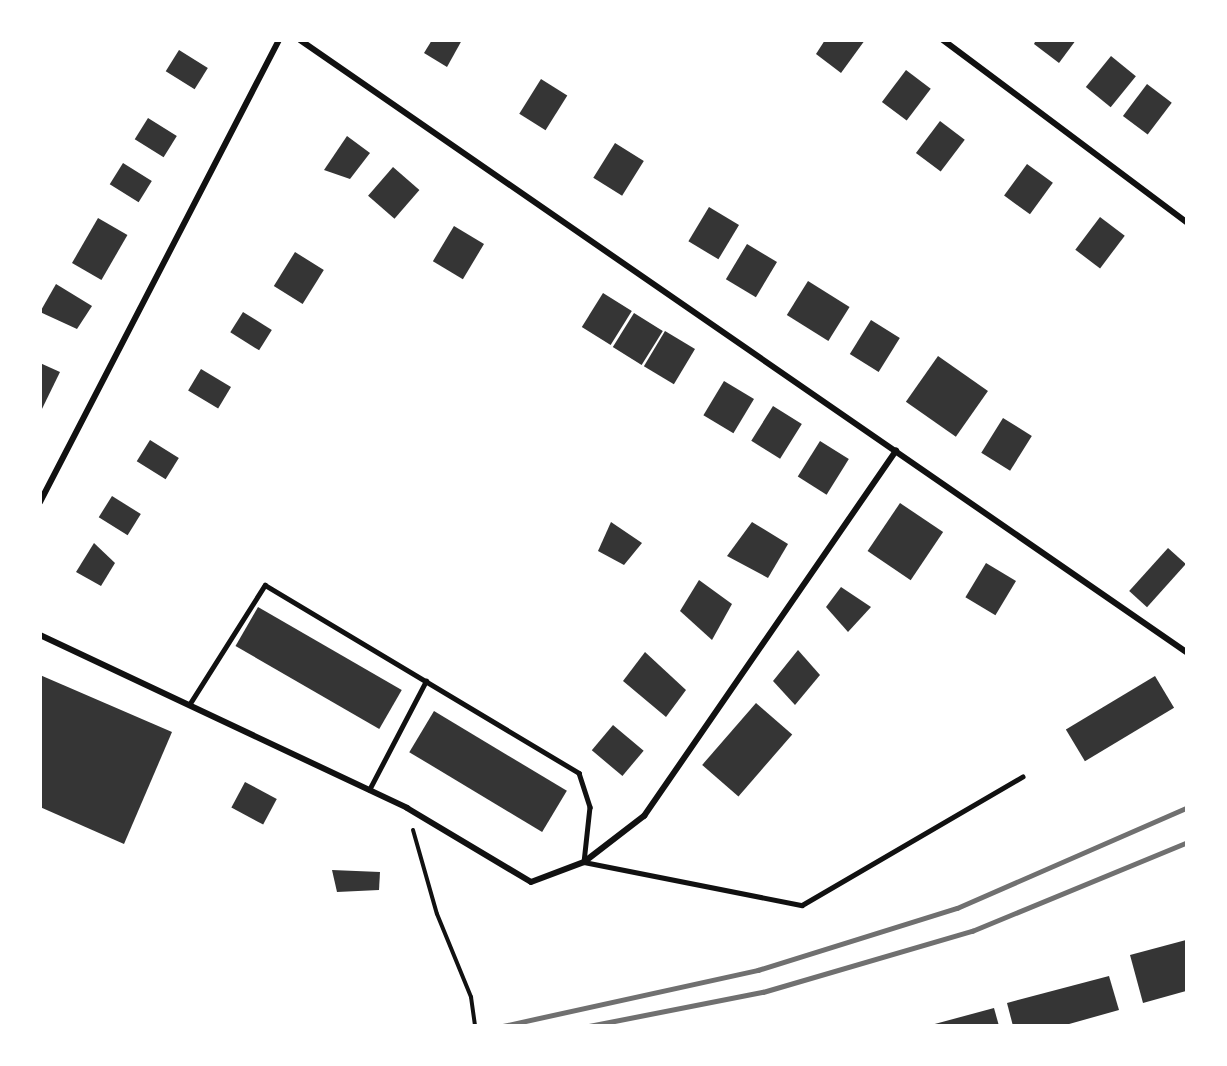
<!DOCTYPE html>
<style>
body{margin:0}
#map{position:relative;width:1227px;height:1066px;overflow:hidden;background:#fff;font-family:Ubuntu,sans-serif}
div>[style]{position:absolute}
.building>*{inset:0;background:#353535;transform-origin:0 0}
.path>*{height:4px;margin:-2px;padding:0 2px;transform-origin:2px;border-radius:2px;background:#111}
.service>*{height:4.5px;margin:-2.25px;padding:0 2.25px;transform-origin:2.25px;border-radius:2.25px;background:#111}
.minor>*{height:6px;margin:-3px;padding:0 3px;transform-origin:3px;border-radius:3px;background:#111}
.rail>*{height:4.5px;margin:-2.25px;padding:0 2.25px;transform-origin:2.25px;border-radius:2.25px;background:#707070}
span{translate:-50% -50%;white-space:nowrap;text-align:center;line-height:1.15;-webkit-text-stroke:5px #fff;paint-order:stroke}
.frame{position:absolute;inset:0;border:42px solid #fff;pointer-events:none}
</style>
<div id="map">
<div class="building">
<div style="clip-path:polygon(432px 40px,462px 40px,447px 67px,424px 53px)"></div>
<div style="clip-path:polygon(825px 40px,865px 40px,841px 73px,816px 54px)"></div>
<div style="clip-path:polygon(1036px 40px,1076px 40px,1059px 63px,1034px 44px)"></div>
<div style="left:179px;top:50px;width:34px;height:25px;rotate:32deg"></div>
<div style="left:1111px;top:56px;width:32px;height:40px;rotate:39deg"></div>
<div style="left:906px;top:70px;width:31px;height:40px;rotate:37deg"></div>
<div style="left:541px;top:79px;width:31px;height:41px;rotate:32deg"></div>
<div style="left:1147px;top:84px;width:31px;height:40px;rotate:37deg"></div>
<div style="left:148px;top:118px;width:34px;height:25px;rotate:32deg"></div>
<div style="left:940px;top:121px;width:31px;height:40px;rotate:37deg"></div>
<div style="clip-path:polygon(347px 136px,370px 153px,350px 179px,324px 170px)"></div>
<div style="left:615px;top:143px;width:34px;height:41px;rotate:32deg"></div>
<div style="left:123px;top:163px;width:34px;height:25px;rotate:32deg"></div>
<div style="left:1027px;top:164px;width:32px;height:39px;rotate:36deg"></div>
<div style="left:393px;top:167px;width:35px;height:38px;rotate:41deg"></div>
<div style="left:709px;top:207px;width:35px;height:40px;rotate:31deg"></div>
<div style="left:1100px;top:217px;width:31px;height:41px;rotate:37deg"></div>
<div style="left:98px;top:218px;width:34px;height:52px;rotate:30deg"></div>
<div style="left:454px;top:226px;width:35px;height:41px;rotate:31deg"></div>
<div style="left:747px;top:244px;width:35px;height:41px;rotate:31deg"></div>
<div style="left:295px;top:252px;width:34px;height:40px;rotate:32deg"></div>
<div style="left:808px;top:281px;width:49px;height:40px;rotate:32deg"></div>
<div style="clip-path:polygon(56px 284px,92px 306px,77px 329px,40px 312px)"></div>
<div style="left:603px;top:293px;width:34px;height:40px;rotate:32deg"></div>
<div style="left:243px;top:312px;width:34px;height:24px;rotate:32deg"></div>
<div style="left:634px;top:313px;width:34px;height:40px;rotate:32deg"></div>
<div style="left:871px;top:320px;width:34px;height:40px;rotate:32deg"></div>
<div style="left:665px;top:331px;width:35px;height:41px;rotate:31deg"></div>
<div style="left:938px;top:356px;width:61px;height:56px;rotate:35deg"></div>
<div style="clip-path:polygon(40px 363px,60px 372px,40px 413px)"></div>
<div style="left:201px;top:369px;width:35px;height:25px;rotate:31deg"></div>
<div style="left:724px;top:381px;width:35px;height:40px;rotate:31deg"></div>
<div style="left:773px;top:406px;width:34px;height:41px;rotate:32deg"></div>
<div style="left:1003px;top:418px;width:34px;height:41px;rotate:32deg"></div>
<div style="left:150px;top:440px;width:34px;height:25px;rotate:32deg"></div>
<div style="left:820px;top:441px;width:34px;height:42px;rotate:32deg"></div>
<div style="left:112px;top:496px;width:34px;height:25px;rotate:32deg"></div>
<div style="left:900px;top:503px;width:52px;height:58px;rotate:34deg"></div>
<div style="clip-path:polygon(611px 522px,642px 543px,624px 565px,598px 551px)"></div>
<div style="clip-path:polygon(752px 522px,788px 544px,768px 578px,727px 556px)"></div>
<div style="clip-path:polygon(94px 543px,115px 563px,101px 586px,76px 572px)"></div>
<div style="left:1168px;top:548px;width:24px;height:58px;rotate:42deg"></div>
<div style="left:986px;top:563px;width:35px;height:40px;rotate:31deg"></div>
<div style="clip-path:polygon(699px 580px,732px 604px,712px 640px,680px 611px)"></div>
<div style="clip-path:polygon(841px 587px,871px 607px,848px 632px,826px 607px)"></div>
<div style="left:258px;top:607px;width:166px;height:45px;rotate:30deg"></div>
<div style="clip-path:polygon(798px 650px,820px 675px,795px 705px,773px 681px)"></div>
<div style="clip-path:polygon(645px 652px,686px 690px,666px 717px,623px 681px)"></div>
<div style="clip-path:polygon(40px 675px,172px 732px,124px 844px,40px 807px)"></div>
<div style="left:1155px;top:676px;width:37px;height:104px;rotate:59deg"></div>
<div style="left:756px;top:703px;width:48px;height:82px;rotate:41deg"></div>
<div style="left:434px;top:711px;width:155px;height:48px;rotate:31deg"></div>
<div style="left:613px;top:725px;width:40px;height:33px;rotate:40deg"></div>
<div style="left:245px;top:782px;width:36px;height:29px;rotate:28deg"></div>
<div style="clip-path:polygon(332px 870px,380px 872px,379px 890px,337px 892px)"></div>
<div style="clip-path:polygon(1186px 940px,1186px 991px,1143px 1003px,1130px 955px)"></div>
<div style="clip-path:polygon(1109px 976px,1119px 1010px,1062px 1026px,1013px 1026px,1007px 1003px)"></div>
<div style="clip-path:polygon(994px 1008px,999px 1026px,931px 1026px,931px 1025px)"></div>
</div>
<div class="path">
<div style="left:413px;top:830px;width:87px;rotate:74.1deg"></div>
<div style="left:437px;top:914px;width:90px;rotate:67.7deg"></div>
<div style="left:471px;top:997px;width:29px;rotate:82deg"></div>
</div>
<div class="service">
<div style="left:189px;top:705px;width:142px;rotate:-57.7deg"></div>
<div style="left:265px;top:585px;width:366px;rotate:30.9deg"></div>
<div style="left:579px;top:773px;width:36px;rotate:72deg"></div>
<div style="left:590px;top:807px;width:55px;rotate:96.2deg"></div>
<div style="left:584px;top:862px;width:222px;rotate:11.2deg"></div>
<div style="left:802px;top:905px;width:255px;rotate:-30.2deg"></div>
<div style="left:369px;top:790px;width:123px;rotate:-62.4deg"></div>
</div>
<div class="minor">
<div style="left:300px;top:40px;width:1077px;rotate:34.63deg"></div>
<div style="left:943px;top:40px;width:304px;rotate:36.8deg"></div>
<div style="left:40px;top:502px;width:520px;rotate:-62.65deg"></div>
<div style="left:40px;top:635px;width:406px;rotate:25.2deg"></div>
<div style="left:407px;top:808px;width:144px;rotate:30.8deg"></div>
<div style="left:531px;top:882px;width:57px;rotate:-20.7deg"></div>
<div style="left:584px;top:862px;width:76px;rotate:-37.5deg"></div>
<div style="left:644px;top:816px;width:444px;rotate:-55.4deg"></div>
</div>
<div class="rail">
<div style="left:503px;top:1026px;width:261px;rotate:-12.4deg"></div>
<div style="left:758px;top:970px;width:208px;rotate:-17.3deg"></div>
<div style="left:957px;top:908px;width:250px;rotate:-23.6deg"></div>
<div style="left:589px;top:1026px;width:177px;rotate:-11.1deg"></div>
<div style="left:763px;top:992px;width:218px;rotate:-16.3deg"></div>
<div style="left:972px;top:931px;width:231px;rotate:-22.4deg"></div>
</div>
<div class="frame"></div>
</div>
